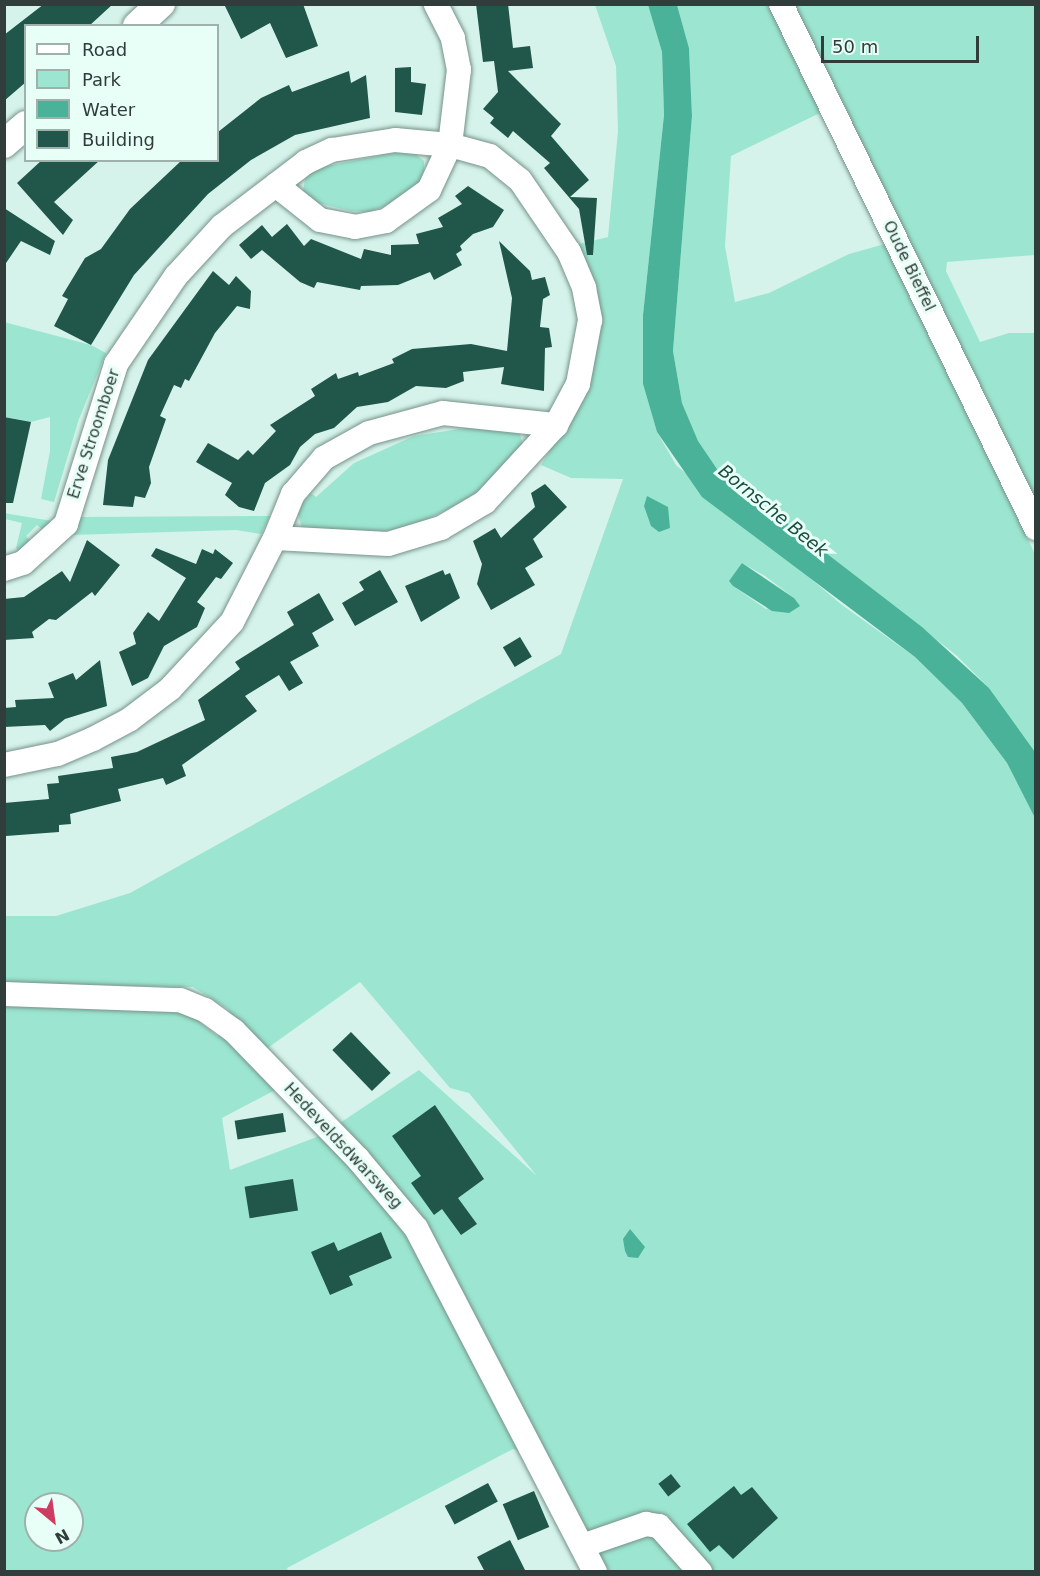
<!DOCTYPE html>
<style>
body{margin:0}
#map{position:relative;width:1040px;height:1576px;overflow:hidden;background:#d5f3ea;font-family:"DejaVu Sans",sans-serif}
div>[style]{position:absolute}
.green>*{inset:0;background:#9ce6d1}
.water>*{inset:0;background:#4bb29a}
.building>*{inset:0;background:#20574a;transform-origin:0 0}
.roads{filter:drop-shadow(0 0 2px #769289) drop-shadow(0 0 2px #769289)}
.minor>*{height:24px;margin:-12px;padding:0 12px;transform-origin:12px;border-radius:12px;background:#fff}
.tertiary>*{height:28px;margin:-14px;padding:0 14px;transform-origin:14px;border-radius:14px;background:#fff}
span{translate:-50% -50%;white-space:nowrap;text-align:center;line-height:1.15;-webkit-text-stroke:6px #e7fff7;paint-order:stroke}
.street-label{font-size:16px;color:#313d3a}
.water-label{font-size:18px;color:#1e4b40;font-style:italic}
.frame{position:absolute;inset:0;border:6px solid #313d3a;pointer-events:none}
.legend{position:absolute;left:24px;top:24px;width:195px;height:138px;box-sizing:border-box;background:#e7fff7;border:2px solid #9eb1ab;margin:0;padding:8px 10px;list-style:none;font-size:18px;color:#313d3a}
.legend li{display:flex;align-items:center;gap:12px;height:30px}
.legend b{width:30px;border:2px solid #9eb1ab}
.north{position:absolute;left:24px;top:1492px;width:60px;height:60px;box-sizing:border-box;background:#e7fff7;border:2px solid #9eb1ab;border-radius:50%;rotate:151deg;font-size:16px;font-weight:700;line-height:24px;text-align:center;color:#313d3a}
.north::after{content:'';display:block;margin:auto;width:21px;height:27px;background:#cc3d61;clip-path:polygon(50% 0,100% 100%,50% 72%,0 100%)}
.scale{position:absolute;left:821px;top:36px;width:158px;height:27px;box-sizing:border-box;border:3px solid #313d3a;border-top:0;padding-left:8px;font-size:18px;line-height:21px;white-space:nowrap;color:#313d3a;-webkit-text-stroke:4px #e7fff7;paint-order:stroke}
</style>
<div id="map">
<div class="green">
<div style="clip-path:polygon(evenodd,595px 5px,648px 5px,662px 52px,664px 115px,643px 315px,643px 384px,657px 432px,676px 465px,842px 605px,915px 657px,962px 703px,1007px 763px,1035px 818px,1035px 1571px,585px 1571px,520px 1451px,513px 1449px,287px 1568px,288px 1571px,5px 1571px,5px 1004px,185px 1011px,217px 1036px,237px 1025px,228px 1009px,193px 987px,5px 984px,5px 916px,56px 916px,130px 893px,561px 654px,623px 479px,571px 478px,541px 465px,584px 396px,575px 245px,608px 237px,618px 131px,616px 66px,595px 5px,742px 563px,765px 576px,794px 598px,766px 609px,733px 586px,742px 563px,595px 5px,360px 982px,450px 1088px,469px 1093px,537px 1176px,419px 1070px,322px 1135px,230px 1170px,222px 1118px,277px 1089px,248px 1062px,360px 982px,595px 5px,36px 1504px,72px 1504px,72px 1540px,36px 1540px,36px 1504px)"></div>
<div style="clip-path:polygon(677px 5px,772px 5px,822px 112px,731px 156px,725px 246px,735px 302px,769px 293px,849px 254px,885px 244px,1035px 554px,1035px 752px,989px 688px,956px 655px,717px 469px,698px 442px,682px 403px,673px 351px,692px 116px,689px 48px)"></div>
<div style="clip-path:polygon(790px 5px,1035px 5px,1035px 255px,947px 262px,946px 271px,980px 342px,1009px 333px,1035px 333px,1036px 491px,1029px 495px)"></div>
<div style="clip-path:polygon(398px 152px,414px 153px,424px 161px,424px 179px,392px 203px,370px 212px,351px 211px,318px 203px,303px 191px,306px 174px,317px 168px)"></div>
<div style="clip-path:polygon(4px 322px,91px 345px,106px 353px,79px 419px,54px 502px,41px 499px,50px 451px,50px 417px,31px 422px,5px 417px)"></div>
<div style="clip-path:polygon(466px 428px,519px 432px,525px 450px,473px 497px,415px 525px,352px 538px,303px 532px,297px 510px,311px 493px,316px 497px,354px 463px,414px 436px)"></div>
<div style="clip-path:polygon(4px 513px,52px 521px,49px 535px,37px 525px,26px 536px,37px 547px,21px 557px,16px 548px,22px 523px,5px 519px)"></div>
<div style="clip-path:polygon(270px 516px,261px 534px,236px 530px,71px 535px,81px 517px)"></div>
</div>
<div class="water">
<div style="clip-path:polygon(648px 5px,677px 5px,689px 48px,692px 116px,673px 351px,682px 403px,698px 441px,717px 469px,922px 627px,989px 688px,1035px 752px,1035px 818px,1007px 763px,962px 703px,915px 657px,702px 497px,657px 432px,643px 384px,643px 315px,664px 115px,662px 52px)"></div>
<div style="clip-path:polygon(647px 496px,668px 507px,670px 528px,659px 532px,651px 526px,644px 506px)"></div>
<div style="clip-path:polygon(742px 563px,794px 598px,800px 606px,789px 613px,772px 611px,733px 586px,729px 581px)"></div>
<div style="clip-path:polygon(630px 1229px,645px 1247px,638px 1258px,628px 1257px,625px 1251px,623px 1239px)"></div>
</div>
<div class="building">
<div style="clip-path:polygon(44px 4px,113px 4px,89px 26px,26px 26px,26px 82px,4px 101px,4px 35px)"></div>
<div style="clip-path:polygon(224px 4px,303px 4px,318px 46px,286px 58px,270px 23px,241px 39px)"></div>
<div style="clip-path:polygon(476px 4px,508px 4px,513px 48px,530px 46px,533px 68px,508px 71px,561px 124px,551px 136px,589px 180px,570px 197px,597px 198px,593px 255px,587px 255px,579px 209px,544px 168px,550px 163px,513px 131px,508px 138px,490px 123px,494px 118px,483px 109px,498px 92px,494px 61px,483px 62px)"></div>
<div style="clip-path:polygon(411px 67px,411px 82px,426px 84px,422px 115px,395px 112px,395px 68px)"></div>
<div style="clip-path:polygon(349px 71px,351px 83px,366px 75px,370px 118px,295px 135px,251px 160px,208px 194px,134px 275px,91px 345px,54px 326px,68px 299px,62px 296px,85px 258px,101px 249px,130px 209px,182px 160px,218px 160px,218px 132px,261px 98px,289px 85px,292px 92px)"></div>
<div style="clip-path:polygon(42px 160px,100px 160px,54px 202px,73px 220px,63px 235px,17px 183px)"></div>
<div style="clip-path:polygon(468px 186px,504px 210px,493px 227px,473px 234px,460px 246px,462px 250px,456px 254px,462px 265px,434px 280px,430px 272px,398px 285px,361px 286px,360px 290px,317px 282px,314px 288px,300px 282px,262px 250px,251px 259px,239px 245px,262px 225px,272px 237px,287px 224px,304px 246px,311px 239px,361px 259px,364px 249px,391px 255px,391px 245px,419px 244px,416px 234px,443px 227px,438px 218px,462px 204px,455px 196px)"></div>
<div style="clip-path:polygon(4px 208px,55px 241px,50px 255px,21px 241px,4px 266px)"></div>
<div style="clip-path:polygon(499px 241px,530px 271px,532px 280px,545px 277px,550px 295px,543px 299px,540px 327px,549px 328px,552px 347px,545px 348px,544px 391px,501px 384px,504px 367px,463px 372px,464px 381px,446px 388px,416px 386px,388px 402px,357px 407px,334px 428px,315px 434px,300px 447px,290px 465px,265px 483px,254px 511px,239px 507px,225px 495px,232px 483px,196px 462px,208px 443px,238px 460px,248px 450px,253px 455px,276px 431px,270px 425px,315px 396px,311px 389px,336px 373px,338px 379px,358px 372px,359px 376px,394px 363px,392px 359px,412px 349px,471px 344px,507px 351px,512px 298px)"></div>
<div style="clip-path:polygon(213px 271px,229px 285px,236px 276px,251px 291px,250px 309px,237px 306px,215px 333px,189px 381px,185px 379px,181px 388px,174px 385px,160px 416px,166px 419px,149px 467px,151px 483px,145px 498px,135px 496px,133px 507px,103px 505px,108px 460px,148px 360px)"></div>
<div style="clip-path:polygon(4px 417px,31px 422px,13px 503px,4px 503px)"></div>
<div style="clip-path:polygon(545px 484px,567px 507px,533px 539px,543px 557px,525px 568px,535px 585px,491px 610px,477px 584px,482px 564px,473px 541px,495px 528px,501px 538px,535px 507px,531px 493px)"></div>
<div style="clip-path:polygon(87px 540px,120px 565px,95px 596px,92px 592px,56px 620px,49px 619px,32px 632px,34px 638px,4px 640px,4px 599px,24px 597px,62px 571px,70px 582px)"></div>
<div style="clip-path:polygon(156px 548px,196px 564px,202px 549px,213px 554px,215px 549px,233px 563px,221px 579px,216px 577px,197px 602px,205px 608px,197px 627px,164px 646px,148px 678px,132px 686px,119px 652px,136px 644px,133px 633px,148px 612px,159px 621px,186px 578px,151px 556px)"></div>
<div style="clip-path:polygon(380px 570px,398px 602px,355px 626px,342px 603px,364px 590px,359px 582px)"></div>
<div style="clip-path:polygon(443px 570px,445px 575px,450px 573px,460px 598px,421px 622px,405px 586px)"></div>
<div style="clip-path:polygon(319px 593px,334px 620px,312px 633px,319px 646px,290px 662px,303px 683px,289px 691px,279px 675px,245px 696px,257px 711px,182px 765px,186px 776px,166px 785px,163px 778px,118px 789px,121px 801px,70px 814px,71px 824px,59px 825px,59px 832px,6px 836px,4px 803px,49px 799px,47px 784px,59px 783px,58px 776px,113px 768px,111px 757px,137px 752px,205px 720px,198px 700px,240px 669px,235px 662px,294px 625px,287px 612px)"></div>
<div style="left:520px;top:637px;width:23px;height:20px;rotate:59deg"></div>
<div style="clip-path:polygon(100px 660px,107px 706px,65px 719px,50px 731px,45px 725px,4px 727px,4px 708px,16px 707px,15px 700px,54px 698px,48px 683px,73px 673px,76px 680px)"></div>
<div style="left:351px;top:1032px;width:57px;height:26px;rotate:46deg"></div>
<div style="clip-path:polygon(435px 1105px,484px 1179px,458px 1198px,477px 1224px,461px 1235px,442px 1209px,434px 1215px,411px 1183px,421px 1176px,392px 1136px)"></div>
<div style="left:283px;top:1113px;width:19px;height:49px;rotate:81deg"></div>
<div style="left:293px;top:1179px;width:32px;height:49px;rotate:81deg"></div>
<div style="clip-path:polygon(381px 1232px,392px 1258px,349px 1276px,353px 1285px,330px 1295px,311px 1252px,334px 1242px,338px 1251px)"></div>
<div style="left:671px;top:1474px;width:16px;height:16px;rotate:52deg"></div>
<div style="left:488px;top:1483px;width:21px;height:49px;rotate:62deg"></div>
<div style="clip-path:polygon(734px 1486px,741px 1495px,752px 1487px,778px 1518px,733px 1559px,719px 1545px,710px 1552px,687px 1524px)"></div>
<div style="left:534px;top:1491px;width:39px;height:34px;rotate:67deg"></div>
<div style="clip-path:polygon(510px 1540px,526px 1572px,485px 1572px,477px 1557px)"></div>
</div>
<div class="roads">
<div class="minor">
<div style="left:781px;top:4px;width:583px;rotate:64.05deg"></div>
<div style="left:276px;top:185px;width:56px;rotate:38.5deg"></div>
<div style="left:320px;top:220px;width:36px;rotate:11deg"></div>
<div style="left:355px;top:227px;width:32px;rotate:-11deg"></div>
<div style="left:386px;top:221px;width:53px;rotate:-35.8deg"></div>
<div style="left:429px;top:190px;width:50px;rotate:-65deg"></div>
<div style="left:450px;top:145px;width:76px;rotate:-83.2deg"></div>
<div style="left:459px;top:70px;width:33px;rotate:-101deg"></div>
<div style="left:453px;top:38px;width:38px;rotate:-117deg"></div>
<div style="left:275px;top:538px;width:48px;rotate:-67.8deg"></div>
<div style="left:293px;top:494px;width:48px;rotate:-49.3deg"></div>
<div style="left:324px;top:458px;width:51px;rotate:-29.1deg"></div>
<div style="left:369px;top:433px;width:77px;rotate:-15.1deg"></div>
<div style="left:443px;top:413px;width:114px;rotate:6.1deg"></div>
<div style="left:4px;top:569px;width:20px;rotate:-18deg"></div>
<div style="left:23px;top:563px;width:58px;rotate:-42.2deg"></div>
<div style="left:66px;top:524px;width:168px;rotate:-72.6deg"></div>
<div style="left:116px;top:364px;width:107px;rotate:-55.7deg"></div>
<div style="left:176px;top:276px;width:68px;rotate:-47.4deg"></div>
<div style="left:222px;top:226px;width:106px;rotate:-37.3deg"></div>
<div style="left:306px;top:162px;width:29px;rotate:-25deg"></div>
<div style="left:332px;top:150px;width:64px;rotate:-9deg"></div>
<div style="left:395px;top:140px;width:55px;rotate:5.2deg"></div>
<div style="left:450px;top:145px;width:41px;rotate:15.4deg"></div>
<div style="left:490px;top:156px;width:38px;rotate:39deg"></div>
<div style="left:520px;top:180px;width:87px;rotate:55.8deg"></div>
<div style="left:569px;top:252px;width:39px;rotate:67deg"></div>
<div style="left:584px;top:288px;width:33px;rotate:79deg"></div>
<div style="left:590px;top:320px;width:65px;rotate:100.6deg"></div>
<div style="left:578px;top:384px;width:47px;rotate:118.2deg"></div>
<div style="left:556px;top:425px;width:105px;rotate:132.7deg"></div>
<div style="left:485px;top:502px;width:51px;rotate:149.4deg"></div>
<div style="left:441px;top:528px;width:55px;rotate:163.2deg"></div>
<div style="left:388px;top:544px;width:113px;rotate:-177deg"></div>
<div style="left:275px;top:538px;width:94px;rotate:117.1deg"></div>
<div style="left:232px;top:622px;width:91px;rotate:132.8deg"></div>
<div style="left:170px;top:689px;width:51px;rotate:142.9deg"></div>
<div style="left:129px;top:720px;width:41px;rotate:152.2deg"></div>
<div style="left:93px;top:739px;width:39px;rotate:157deg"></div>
<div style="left:57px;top:754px;width:54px;rotate:168.3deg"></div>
<div style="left:4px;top:994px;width:176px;rotate:2deg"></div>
<div style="left:180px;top:1000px;width:27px;rotate:22deg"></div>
<div style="left:205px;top:1010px;width:36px;rotate:36deg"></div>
<div style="left:234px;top:1031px;width:178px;rotate:45.9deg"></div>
<div style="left:358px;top:1159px;width:90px;rotate:50deg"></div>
<div style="left:416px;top:1228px;width:388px;rotate:62.5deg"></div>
<div style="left:582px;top:1546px;width:68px;rotate:-19deg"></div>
<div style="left:646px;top:1524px;width:13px;rotate:9deg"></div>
<div style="left:659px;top:1526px;width:62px;rotate:48.3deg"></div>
</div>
<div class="tertiary">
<div style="left:137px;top:26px;width:33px;rotate:-43deg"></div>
<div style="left:4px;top:144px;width:29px;rotate:-41deg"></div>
</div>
</div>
<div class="street-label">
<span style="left:909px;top:266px;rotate:64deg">Oude Bieffel</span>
<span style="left:94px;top:434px;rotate:-72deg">Erve Stroomboer</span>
<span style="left:343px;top:1146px;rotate:47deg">Hedeveldsdwarsweg</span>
</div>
<div class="water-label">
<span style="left:773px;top:511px;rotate:39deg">Bornsche Beek</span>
</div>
<div class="frame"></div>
<ul class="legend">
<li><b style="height:8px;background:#fff"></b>Road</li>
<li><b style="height:16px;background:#9ce6d1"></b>Park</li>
<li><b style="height:16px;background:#4bb29a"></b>Water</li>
<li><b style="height:16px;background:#20574a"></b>Building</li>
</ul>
<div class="north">N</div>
<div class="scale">50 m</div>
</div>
